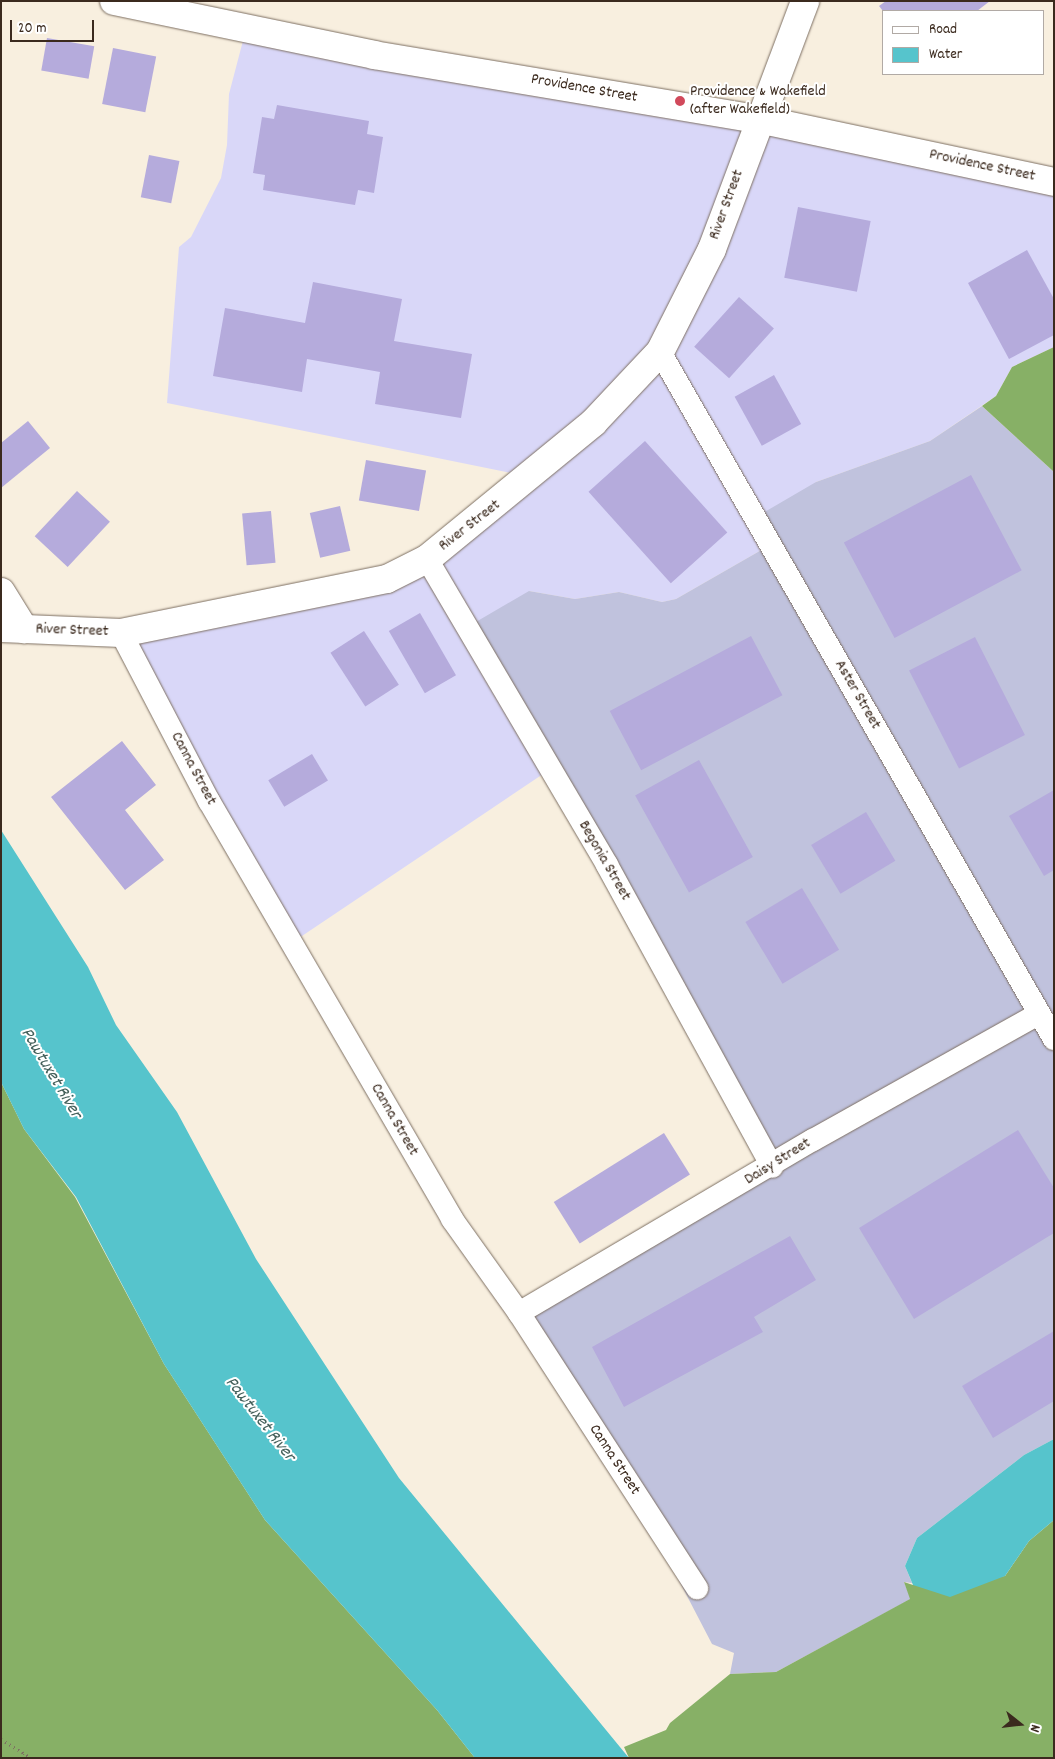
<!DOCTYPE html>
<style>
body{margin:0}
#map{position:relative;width:1055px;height:1759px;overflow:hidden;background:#f8efdf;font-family:Dekko,sans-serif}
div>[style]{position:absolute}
.built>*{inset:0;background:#d9d7f8}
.industrial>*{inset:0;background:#c0c2dd}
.forest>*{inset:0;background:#87b066}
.water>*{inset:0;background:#56c4cc}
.building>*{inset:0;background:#b5abdc;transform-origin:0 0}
.path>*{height:3px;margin-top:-1.5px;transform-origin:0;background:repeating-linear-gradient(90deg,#7d6f62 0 1px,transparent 0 5px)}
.roads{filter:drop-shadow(0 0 1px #7d6f62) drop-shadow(0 0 1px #7d6f62)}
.street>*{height:22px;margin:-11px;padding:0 11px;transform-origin:11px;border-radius:11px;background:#fff}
.secondary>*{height:28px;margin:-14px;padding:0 14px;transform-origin:14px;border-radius:14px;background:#fff}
.dots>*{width:14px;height:14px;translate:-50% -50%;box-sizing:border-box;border:2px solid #fff;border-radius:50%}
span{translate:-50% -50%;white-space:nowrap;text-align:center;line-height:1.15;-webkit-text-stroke:4px #fff;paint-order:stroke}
.street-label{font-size:16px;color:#3b2a1e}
.poi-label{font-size:16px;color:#3b2a1e}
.left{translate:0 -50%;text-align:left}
.water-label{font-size:18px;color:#44605b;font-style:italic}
.frame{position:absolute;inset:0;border:2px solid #3b2a1e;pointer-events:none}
.legend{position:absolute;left:882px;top:10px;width:162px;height:65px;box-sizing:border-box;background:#fff;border:1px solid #b1aaa5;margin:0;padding:6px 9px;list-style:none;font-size:15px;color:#3b2a1e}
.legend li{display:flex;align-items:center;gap:10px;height:25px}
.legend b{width:25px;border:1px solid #b1aaa5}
.north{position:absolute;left:995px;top:1699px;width:50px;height:50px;-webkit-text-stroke:4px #fff;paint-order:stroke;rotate:106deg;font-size:14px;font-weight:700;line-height:20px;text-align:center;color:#3b2a1e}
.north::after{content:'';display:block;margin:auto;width:18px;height:22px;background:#3b2a1e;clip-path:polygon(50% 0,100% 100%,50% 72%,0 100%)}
.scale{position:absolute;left:10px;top:20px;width:84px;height:22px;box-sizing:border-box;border:2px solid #3b2a1e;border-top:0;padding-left:6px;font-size:15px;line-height:18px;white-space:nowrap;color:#3b2a1e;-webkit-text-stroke:4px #fff;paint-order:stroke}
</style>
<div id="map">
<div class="built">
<div style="clip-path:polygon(245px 33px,1054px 183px,1054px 347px,1012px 367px,996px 396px,930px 441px,816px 482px,765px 548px,676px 599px,662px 602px,619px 592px,575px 599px,529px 591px,549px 770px,296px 940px,113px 628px,408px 561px,521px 475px,167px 403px,179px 247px,191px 237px,221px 178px,227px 145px,229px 94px)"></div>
</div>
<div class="industrial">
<div style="clip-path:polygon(982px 406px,1054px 472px,1054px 1439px,1024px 1455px,917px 1538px,905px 1566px,912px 1583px,904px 1582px,911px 1599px,776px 1672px,730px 1674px,734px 1653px,712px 1644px,661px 1546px,526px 1315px,769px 1172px,469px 626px,529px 591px,575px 599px,619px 592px,662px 602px,676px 599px,765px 548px,756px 517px,816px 482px,930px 441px)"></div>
</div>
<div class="forest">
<div style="clip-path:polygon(1054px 347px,1054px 472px,982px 406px,996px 396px,1012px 367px)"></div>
<div style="clip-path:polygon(1px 1082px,24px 1129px,75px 1197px,164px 1364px,265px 1520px,437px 1710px,475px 1758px,1px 1758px)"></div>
<div style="clip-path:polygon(1054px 1520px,1054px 1758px,629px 1758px,624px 1747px,666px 1730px,670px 1723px,730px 1674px,776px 1672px,910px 1599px,904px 1582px,913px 1585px,1005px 1576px,1029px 1541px)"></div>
</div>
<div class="water">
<div style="clip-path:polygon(1px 830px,88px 967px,116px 1025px,177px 1112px,256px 1259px,399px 1478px,629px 1758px,475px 1758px,437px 1710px,265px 1520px,164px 1364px,76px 1197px,24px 1129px,1px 1082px)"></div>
<div style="clip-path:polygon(1054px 1439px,1054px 1520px,1029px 1541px,1005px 1576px,950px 1597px,913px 1585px,905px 1566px,917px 1538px,1024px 1455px)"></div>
</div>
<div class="building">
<div style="clip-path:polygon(886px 1px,990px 1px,977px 11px,883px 11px,879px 6px)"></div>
<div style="left:47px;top:38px;width:48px;height:33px;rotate:10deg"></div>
<div style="left:113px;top:48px;width:44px;height:57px;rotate:11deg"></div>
<div style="clip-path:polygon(277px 105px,369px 121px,367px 134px,383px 137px,374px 193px,358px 190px,355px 205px,263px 190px,265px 175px,253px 173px,262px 117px,274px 119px)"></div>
<div style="left:149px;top:155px;width:31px;height:43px;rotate:11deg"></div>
<div style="left:798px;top:207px;width:74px;height:72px;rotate:11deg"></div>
<div style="clip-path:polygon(1027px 250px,1054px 299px,1054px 335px,1009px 359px,968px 283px)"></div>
<div style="clip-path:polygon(313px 282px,402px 299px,394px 341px,472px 354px,461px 418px,375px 404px,380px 372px,307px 359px,302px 392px,213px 376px,225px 308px,305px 323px)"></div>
<div style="left:739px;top:297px;width:47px;height:67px;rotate:42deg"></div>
<div style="left:774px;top:375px;width:56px;height:45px;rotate:61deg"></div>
<div style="clip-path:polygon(28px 421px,50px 448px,1px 488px,1px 443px)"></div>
<div style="left:645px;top:441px;width:123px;height:76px;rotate:48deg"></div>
<div style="left:366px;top:460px;width:61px;height:41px;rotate:10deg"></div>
<div style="left:971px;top:475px;width:108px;height:144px;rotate:62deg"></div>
<div style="left:77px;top:491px;width:45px;height:62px;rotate:43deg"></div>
<div style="left:340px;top:506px;width:46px;height:31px;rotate:77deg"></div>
<div style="left:271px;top:511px;width:52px;height:29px;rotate:85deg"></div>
<div style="left:420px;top:613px;width:72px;height:36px;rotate:60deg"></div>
<div style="left:364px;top:631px;width:64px;height:40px;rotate:57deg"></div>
<div style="left:751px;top:636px;width:67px;height:160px;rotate:62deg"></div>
<div style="left:975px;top:637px;width:110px;height:74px;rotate:63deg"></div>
<div style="clip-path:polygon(122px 741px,156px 785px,125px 810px,164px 860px,125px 890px,51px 797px)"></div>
<div style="left:312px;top:754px;width:31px;height:51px;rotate:59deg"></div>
<div style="left:699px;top:760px;width:111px;height:73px;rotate:61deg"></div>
<div style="clip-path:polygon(1054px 790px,1054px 870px,1044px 876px,1009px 816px)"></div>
<div style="left:866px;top:812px;width:57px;height:64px;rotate:59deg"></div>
<div style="left:802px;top:888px;width:72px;height:66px;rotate:59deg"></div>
<div style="clip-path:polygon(1018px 1130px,1054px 1188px,1054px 1233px,914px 1319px,859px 1228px)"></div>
<div style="left:664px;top:1133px;width:49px;height:130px;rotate:58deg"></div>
<div style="clip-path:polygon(790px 1236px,816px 1280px,754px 1317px,763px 1332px,624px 1407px,592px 1347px)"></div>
<div style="clip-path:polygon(1054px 1331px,1054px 1401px,993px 1438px,962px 1386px)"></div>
</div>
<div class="path">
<div style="left:1px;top:1739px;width:36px;rotate:32deg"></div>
<div style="left:20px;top:1758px;width:6px;rotate:-59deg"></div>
</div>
<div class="roads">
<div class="street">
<div style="left:660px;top:352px;width:792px;rotate:60.17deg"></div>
<div style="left:427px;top:559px;width:355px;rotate:59.5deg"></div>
<div style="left:607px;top:865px;width:344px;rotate:61.3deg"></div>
<div style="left:121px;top:633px;width:190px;rotate:62.4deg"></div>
<div style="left:209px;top:801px;width:484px;rotate:59.8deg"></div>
<div style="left:452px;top:1219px;width:115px;rotate:54.5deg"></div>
<div style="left:519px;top:1313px;width:328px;rotate:57.1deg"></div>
<div style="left:519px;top:1313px;width:341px;rotate:-30.5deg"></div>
<div style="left:813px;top:1140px;width:258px;rotate:-29.2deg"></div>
</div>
<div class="secondary">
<div style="left:114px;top:1px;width:266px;rotate:11.7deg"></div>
<div style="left:374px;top:55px;width:389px;rotate:9.5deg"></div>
<div style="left:758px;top:119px;width:303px;rotate:12deg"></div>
<div style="left:1px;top:592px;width:44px;rotate:58.1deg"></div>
<div style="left:1px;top:628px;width:120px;rotate:2.4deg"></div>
<div style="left:121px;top:633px;width:271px;rotate:-11.5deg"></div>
<div style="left:387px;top:579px;width:45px;rotate:-26.6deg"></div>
<div style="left:427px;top:559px;width:215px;rotate:-39.3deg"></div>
<div style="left:593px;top:423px;width:98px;rotate:-46.7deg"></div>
<div style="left:660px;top:352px;width:115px;rotate:-63.2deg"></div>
<div style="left:712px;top:249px;width:265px;rotate:-69.4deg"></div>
</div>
</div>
<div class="dots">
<div style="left:680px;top:101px;background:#d1495b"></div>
</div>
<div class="street-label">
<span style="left:584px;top:89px;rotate:10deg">Providence Street</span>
<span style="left:982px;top:166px;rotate:12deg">Providence Street</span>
<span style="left:727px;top:205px;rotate:-70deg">River Street</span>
<span style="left:470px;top:526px;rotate:-38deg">River Street</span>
<span style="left:72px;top:631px;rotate:2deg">River Street</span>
<span style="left:857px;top:695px;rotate:60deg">Aster Street</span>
<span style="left:193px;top:769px;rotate:62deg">Canna Street</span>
<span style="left:604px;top:861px;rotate:60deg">Begonia Street</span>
<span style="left:394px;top:1120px;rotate:60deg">Canna Street</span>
<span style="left:778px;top:1162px;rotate:-32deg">Daisy Street</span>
<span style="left:614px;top:1460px;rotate:57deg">Canna Street</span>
</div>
<div class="poi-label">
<span class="left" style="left:690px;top:101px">Providence &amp; Wakefield<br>(after Wakefield)</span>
</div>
<div class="water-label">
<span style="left:50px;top:1074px;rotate:59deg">Pawtuxet River</span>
<span style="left:259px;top:1420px;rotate:52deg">Pawtuxet River</span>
</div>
<div class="frame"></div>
<ul class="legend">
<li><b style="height:6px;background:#fff"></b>Road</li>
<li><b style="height:14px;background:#56c4cc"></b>Water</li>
</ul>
<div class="north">N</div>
<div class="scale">20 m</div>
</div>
